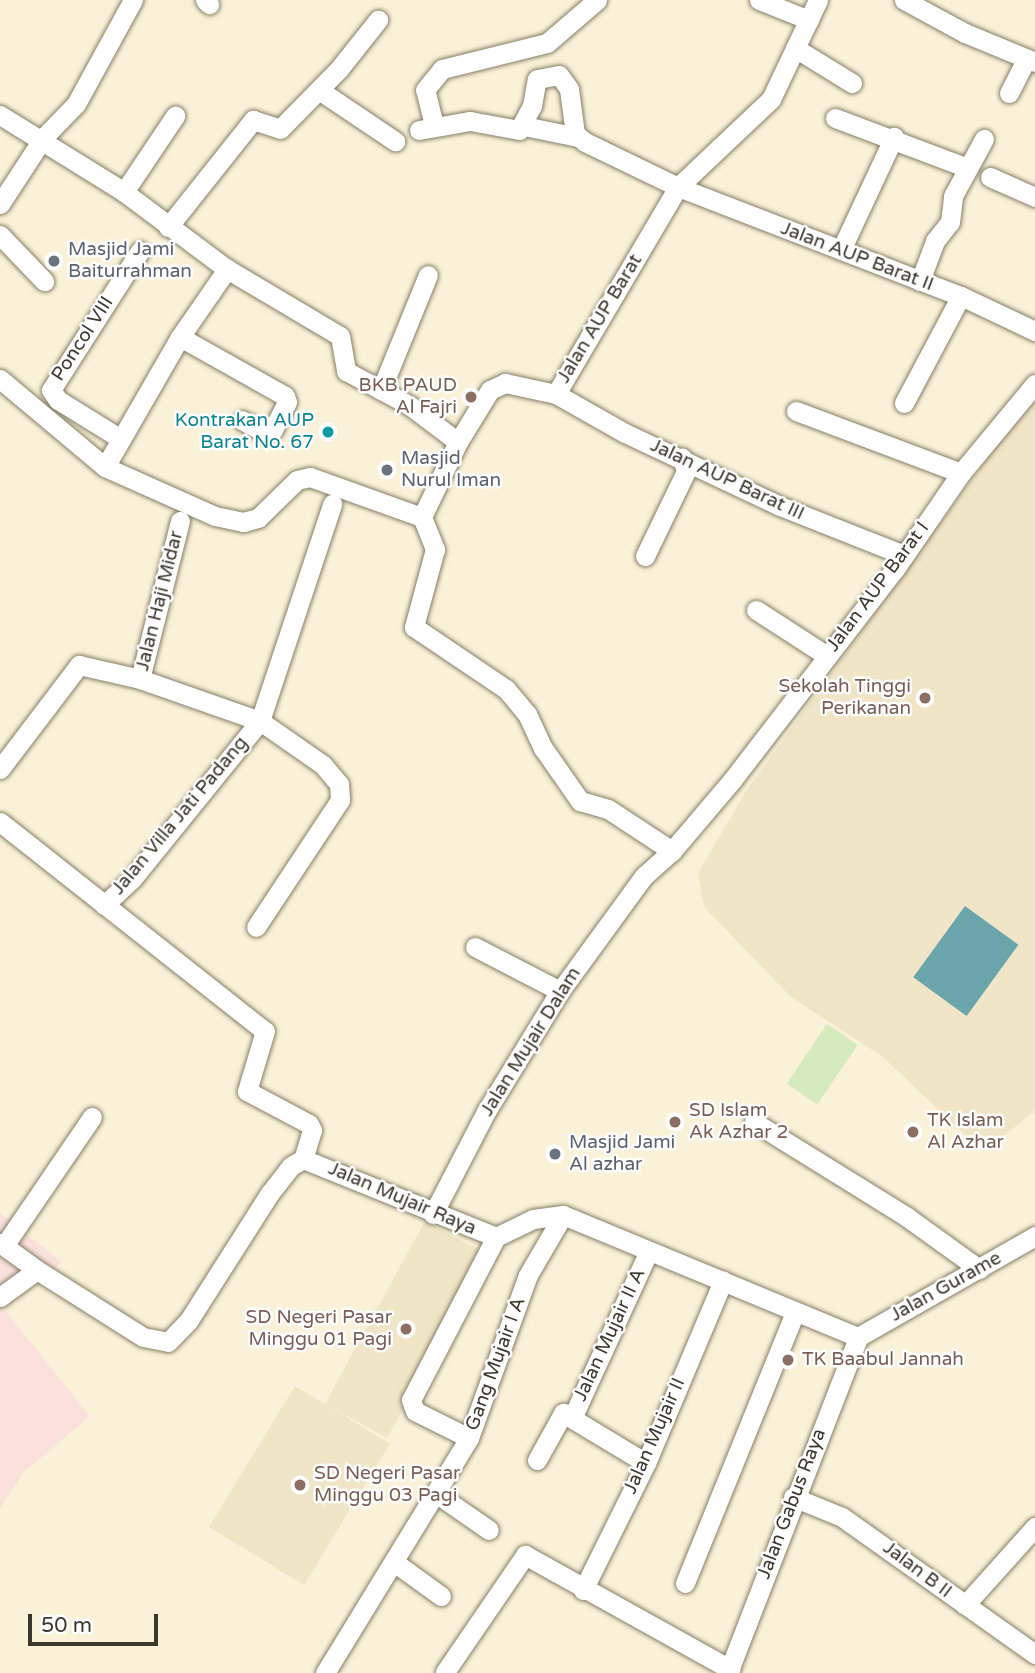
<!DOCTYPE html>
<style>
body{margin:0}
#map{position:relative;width:1035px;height:1673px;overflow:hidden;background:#faf2d8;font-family:"Varela Round",sans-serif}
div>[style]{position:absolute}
.commercial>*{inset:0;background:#fbe1db}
.built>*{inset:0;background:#f0e5c6}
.green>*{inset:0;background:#d6eabf;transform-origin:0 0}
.water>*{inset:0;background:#69a5ab;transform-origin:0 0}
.roads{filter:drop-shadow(0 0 2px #857e67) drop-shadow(0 0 2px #857e67)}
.minor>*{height:19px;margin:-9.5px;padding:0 9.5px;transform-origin:9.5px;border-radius:9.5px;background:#fff}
.dots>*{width:19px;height:19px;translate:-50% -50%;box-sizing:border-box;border:4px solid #fff;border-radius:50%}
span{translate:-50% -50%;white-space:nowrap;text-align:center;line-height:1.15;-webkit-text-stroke:5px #fff;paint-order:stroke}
.worship-label{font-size:19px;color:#5b616d}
.left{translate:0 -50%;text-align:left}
.street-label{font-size:19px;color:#3b372e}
.education-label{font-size:19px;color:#785e54}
.right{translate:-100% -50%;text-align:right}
.culture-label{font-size:19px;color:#0d838f}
.scale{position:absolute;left:28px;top:1614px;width:130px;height:32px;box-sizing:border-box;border:4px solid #3b372e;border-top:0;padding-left:9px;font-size:21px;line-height:24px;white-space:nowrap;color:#3b372e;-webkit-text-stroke:5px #fff;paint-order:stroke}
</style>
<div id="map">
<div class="commercial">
<div style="clip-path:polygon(0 1213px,62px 1262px,4px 1309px,90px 1416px,24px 1472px,0 1508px)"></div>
</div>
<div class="built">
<div style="clip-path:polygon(1035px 393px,1035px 1111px,983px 1152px,883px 1057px,791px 997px,704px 907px,698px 873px,748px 788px)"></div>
<div style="clip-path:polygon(425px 1221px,488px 1255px,387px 1438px,330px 1407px,390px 1444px,304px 1585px,209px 1527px,295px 1386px,325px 1404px)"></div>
</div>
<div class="green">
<div style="left:827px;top:1024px;width:37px;height:72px;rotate:34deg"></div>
</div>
<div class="water">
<div style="left:965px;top:906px;width:66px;height:88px;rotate:36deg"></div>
</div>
<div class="roads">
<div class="minor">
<div style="left:205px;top:0;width:6px;rotate:45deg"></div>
<div style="left:759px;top:0;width:54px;rotate:21.8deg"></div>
<div style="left:904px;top:0;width:69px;rotate:28.4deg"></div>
<div style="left:965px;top:33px;width:76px;rotate:22.5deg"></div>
<div style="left:795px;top:48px;width:67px;rotate:31.6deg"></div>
<div style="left:319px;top:90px;width:92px;rotate:33.9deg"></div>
<div style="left:1009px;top:93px;width:36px;rotate:-63deg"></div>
<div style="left:0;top:115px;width:146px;rotate:31.8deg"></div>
<div style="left:124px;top:192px;width:129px;rotate:36.8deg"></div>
<div style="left:227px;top:269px;width:131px;rotate:30.7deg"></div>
<div style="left:340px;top:336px;width:36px;rotate:80deg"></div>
<div style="left:346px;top:371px;width:72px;rotate:28.4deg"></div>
<div style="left:409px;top:405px;width:61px;rotate:37.1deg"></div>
<div style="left:835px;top:118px;width:142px;rotate:20.6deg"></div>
<div style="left:434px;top:125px;width:36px;rotate:-104deg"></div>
<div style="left:425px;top:90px;width:27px;rotate:-51deg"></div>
<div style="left:442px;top:69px;width:108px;rotate:-13.9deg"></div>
<div style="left:547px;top:43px;width:66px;rotate:-40.7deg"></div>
<div style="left:524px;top:126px;width:55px;rotate:11.5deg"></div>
<div style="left:419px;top:130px;width:52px;rotate:-10deg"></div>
<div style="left:470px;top:121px;width:50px;rotate:10.4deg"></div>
<div style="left:519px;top:130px;width:27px;rotate:-62deg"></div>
<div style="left:532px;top:106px;width:27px;rotate:-80deg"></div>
<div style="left:537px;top:79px;width:22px;rotate:-10deg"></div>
<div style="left:559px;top:75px;width:17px;rotate:54deg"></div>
<div style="left:569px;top:89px;width:45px;rotate:82.4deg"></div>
<div style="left:575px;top:134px;width:13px;rotate:39deg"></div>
<div style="left:585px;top:142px;width:103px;rotate:25.8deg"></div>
<div style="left:678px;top:187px;width:303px;rotate:21.1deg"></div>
<div style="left:961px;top:296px;width:82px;rotate:25.3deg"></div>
<div style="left:990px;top:177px;width:49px;rotate:24deg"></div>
<div style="left:124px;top:192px;width:92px;rotate:-56.1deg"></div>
<div style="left:0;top:204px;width:79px;rotate:-56.9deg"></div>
<div style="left:43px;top:138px;width:47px;rotate:-45.9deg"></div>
<div style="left:76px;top:104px;width:119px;rotate:-61.3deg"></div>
<div style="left:168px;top:227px;width:137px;rotate:-51.5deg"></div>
<div style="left:253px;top:120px;width:28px;rotate:18deg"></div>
<div style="left:280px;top:129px;width:84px;rotate:-45.5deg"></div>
<div style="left:339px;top:69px;width:63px;rotate:-51.5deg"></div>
<div style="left:0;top:235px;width:64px;rotate:46.3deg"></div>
<div style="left:841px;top:250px;width:125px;rotate:-64.9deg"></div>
<div style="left:920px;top:281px;width:43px;rotate:-69.4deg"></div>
<div style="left:935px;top:241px;width:24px;rotate:-52deg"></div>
<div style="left:950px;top:222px;width:26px;rotate:-83deg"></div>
<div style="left:953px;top:196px;width:65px;rotate:-61.5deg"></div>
<div style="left:180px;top:337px;width:120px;rotate:29.3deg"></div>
<div style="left:285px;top:396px;width:6px;rotate:72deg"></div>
<div style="left:287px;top:402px;width:31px;rotate:117deg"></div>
<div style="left:273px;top:430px;width:8px;rotate:157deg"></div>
<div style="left:266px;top:433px;width:27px;rotate:-152deg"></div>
<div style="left:0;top:379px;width:137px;rotate:40deg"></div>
<div style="left:105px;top:467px;width:120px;rotate:24deg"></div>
<div style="left:215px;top:516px;width:29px;rotate:12deg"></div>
<div style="left:243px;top:522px;width:16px;rotate:-15deg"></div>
<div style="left:258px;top:518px;width:54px;rotate:-44.3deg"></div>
<div style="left:297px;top:480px;width:13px;rotate:-13deg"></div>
<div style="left:310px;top:477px;width:119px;rotate:19.7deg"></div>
<div style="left:381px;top:390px;width:124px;rotate:-67.8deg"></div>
<div style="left:556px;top:394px;width:240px;rotate:-59.5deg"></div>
<div style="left:678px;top:187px;width:128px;rotate:-43.4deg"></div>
<div style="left:771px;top:99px;width:110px;rotate:-64.6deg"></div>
<div style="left:904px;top:403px;width:121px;rotate:-62deg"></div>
<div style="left:796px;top:411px;width:176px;rotate:20.6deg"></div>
<div style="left:121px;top:439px;width:74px;rotate:-148.2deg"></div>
<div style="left:58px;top:400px;width:12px;rotate:-125deg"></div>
<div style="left:51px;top:390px;width:165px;rotate:-57.4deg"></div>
<div style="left:105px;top:467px;width:150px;rotate:-60deg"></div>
<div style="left:180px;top:337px;width:83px;rotate:-55.3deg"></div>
<div style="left:422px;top:517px;width:83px;rotate:-64.4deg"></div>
<div style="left:458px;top:442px;width:61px;rotate:-58.4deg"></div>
<div style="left:490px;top:390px;width:17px;rotate:-25deg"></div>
<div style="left:505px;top:383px;width:52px;rotate:12.2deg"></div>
<div style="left:556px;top:394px;width:79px;rotate:29.5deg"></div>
<div style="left:625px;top:433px;width:171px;rotate:25.2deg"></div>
<div style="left:780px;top:506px;width:133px;rotate:21.6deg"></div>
<div style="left:422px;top:517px;width:35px;rotate:68deg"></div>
<div style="left:435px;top:549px;width:81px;rotate:105.1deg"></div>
<div style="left:414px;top:627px;width:111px;rotate:34deg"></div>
<div style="left:506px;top:689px;width:33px;rotate:50deg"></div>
<div style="left:527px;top:714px;width:38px;rotate:65deg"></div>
<div style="left:543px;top:748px;width:65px;rotate:55.1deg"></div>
<div style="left:580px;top:801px;width:29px;rotate:16deg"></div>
<div style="left:608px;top:809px;width:77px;rotate:33.3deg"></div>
<div style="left:645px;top:556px;width:94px;rotate:-64.2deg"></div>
<div style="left:686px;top:471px;width:14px;rotate:-107deg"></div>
<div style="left:756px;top:610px;width:85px;rotate:32.9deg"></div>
<div style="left:140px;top:679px;width:163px;rotate:-75.8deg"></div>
<div style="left:0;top:769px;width:131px;rotate:-52.8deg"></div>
<div style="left:79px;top:665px;width:63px;rotate:12.9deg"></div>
<div style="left:140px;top:679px;width:127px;rotate:19.3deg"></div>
<div style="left:260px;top:721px;width:77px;rotate:34.9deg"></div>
<div style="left:323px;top:765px;width:25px;rotate:50deg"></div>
<div style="left:339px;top:784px;width:16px;rotate:86deg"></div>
<div style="left:340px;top:800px;width:152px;rotate:123.5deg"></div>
<div style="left:0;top:822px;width:337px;rotate:38.3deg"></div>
<div style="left:265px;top:1031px;width:63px;rotate:106.7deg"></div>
<div style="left:247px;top:1091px;width:70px;rotate:28deg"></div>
<div style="left:309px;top:1124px;width:7px;rotate:63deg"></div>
<div style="left:312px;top:1130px;width:30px;rotate:107deg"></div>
<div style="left:104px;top:905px;width:38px;rotate:-43deg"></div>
<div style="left:132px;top:879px;width:203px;rotate:-51deg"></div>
<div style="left:260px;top:721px;width:229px;rotate:-71.6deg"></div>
<div style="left:475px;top:947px;width:96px;rotate:27.4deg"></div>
<div style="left:754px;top:1122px;width:180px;rotate:31.8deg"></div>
<div style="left:907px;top:1217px;width:89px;rotate:35.8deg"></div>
<div style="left:433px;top:1214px;width:117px;rotate:-62.6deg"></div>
<div style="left:487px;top:1110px;width:140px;rotate:-58.5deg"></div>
<div style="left:560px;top:991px;width:142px;rotate:-53.9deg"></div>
<div style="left:644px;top:876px;width:38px;rotate:-42deg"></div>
<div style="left:672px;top:851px;width:94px;rotate:-49.7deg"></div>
<div style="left:733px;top:779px;width:265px;rotate:-52.4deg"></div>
<div style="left:895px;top:569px;width:116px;rotate:-55.5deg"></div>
<div style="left:961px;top:473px;width:116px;rotate:-50.3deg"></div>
<div style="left:0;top:1243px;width:46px;rotate:36.1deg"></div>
<div style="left:4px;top:1246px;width:156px;rotate:-55.7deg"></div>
<div style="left:0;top:1297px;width:46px;rotate:-36.1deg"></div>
<div style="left:37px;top:1270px;width:125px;rotate:32.3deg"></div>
<div style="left:143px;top:1337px;width:25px;rotate:11deg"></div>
<div style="left:168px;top:1342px;width:30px;rotate:-46deg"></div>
<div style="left:189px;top:1320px;width:151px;rotate:-57.5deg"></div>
<div style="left:270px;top:1193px;width:34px;rotate:-52deg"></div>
<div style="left:291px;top:1166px;width:14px;rotate:-30deg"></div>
<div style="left:303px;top:1159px;width:208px;rotate:22deg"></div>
<div style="left:496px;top:1237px;width:41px;rotate:-25.9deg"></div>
<div style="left:533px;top:1219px;width:30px;rotate:-8deg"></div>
<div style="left:563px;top:1215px;width:319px;rotate:22.5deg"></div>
<div style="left:858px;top:1337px;width:204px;rotate:-29.7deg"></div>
<div style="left:573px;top:1416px;width:179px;rotate:-65.3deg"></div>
<div style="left:469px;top:1438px;width:60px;rotate:-153.4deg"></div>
<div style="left:415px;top:1411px;width:12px;rotate:-110deg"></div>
<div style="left:411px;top:1400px;width:184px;rotate:-62.5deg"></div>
<div style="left:537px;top:1460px;width:54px;rotate:-61deg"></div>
<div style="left:563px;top:1413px;width:97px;rotate:31.1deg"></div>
<div style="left:437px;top:1494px;width:63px;rotate:34.7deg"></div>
<div style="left:793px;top:1497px;width:53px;rotate:22.2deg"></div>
<div style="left:842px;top:1517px;width:237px;rotate:35.4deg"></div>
<div style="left:394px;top:1562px;width:58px;rotate:35.9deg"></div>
<div style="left:685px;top:1583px;width:290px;rotate:-67.9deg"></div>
<div style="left:583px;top:1590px;width:142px;rotate:-63.6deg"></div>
<div style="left:646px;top:1463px;width:198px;rotate:-67.1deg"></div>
<div style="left:965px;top:1605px;width:105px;rotate:-48.1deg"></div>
<div style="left:445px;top:1672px;width:142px;rotate:-55.6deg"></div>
<div style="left:525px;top:1555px;width:235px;rotate:29.1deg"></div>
<div style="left:325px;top:1673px;width:276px;rotate:-58.5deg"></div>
<div style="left:469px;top:1438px;width:173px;rotate:-70.1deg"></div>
<div style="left:528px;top:1275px;width:69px;rotate:-59.7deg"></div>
<div style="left:728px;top:1673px;width:360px;rotate:-68.8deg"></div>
</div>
</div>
<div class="dots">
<div style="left:54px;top:261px;background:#6b7280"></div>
<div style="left:471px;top:397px;background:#8d6e63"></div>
<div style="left:328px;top:432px;background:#0f9aa8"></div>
<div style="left:387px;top:470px;background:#6b7280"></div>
<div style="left:925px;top:698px;background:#8d6e63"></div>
<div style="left:675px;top:1122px;background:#8d6e63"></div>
<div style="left:913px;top:1132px;background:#8d6e63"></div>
<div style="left:555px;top:1154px;background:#6b7280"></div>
<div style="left:406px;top:1329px;background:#8d6e63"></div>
<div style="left:788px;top:1360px;background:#8d6e63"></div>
<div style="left:300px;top:1485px;background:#8d6e63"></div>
</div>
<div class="worship-label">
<span class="left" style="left:68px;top:261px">Masjid Jami<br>Baiturrahman</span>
<span class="left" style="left:401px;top:470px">Masjid<br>Nurul Iman</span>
<span class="left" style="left:569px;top:1154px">Masjid Jami<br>Al azhar</span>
</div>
<div class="street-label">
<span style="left:857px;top:257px;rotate:21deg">Jalan AUP Barat II</span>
<span style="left:600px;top:319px;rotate:-59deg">Jalan AUP Barat</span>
<span style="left:83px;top:339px;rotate:-57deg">Poncol VIII</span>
<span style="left:727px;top:480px;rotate:25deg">Jalan AUP Barat III</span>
<span style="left:878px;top:587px;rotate:-53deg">Jalan AUP Barat I</span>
<span style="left:160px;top:601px;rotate:-76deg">Jalan Haji Midar</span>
<span style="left:180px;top:816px;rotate:-50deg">Jalan Villa Jati Padang</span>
<span style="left:531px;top:1042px;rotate:-58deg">Jalan Mujair Dalam</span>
<span style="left:402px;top:1199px;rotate:23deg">Jalan Mujair Raya</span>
<span style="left:946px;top:1287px;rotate:-29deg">Jalan Gurame</span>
<span style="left:610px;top:1335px;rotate:-65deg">Jalan Mujair II A</span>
<span style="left:496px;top:1364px;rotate:-70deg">Gang Mujair I A</span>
<span style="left:655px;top:1436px;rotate:-66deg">Jalan Mujair II</span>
<span style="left:792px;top:1504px;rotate:-69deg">Jalan Gabus Raya</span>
<span style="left:917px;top:1570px;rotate:37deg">Jalan B II</span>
</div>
<div class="education-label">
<span class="right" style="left:457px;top:397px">BKB PAUD<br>Al Fajri</span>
<span class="right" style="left:911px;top:698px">Sekolah Tinggi<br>Perikanan</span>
<span class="left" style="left:689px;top:1122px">SD Islam<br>Ak Azhar 2</span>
<span class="left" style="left:927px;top:1132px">TK Islam<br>Al Azhar</span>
<span class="right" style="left:392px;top:1329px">SD Negeri Pasar<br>Minggu 01 Pagi</span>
<span class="left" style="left:802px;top:1360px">TK Baabul Jannah</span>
<span class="left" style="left:314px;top:1485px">SD Negeri Pasar<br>Minggu 03 Pagi</span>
</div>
<div class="culture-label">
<span class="right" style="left:314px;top:432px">Kontrakan AUP<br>Barat No. 67</span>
</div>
<div class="scale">50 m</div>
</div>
